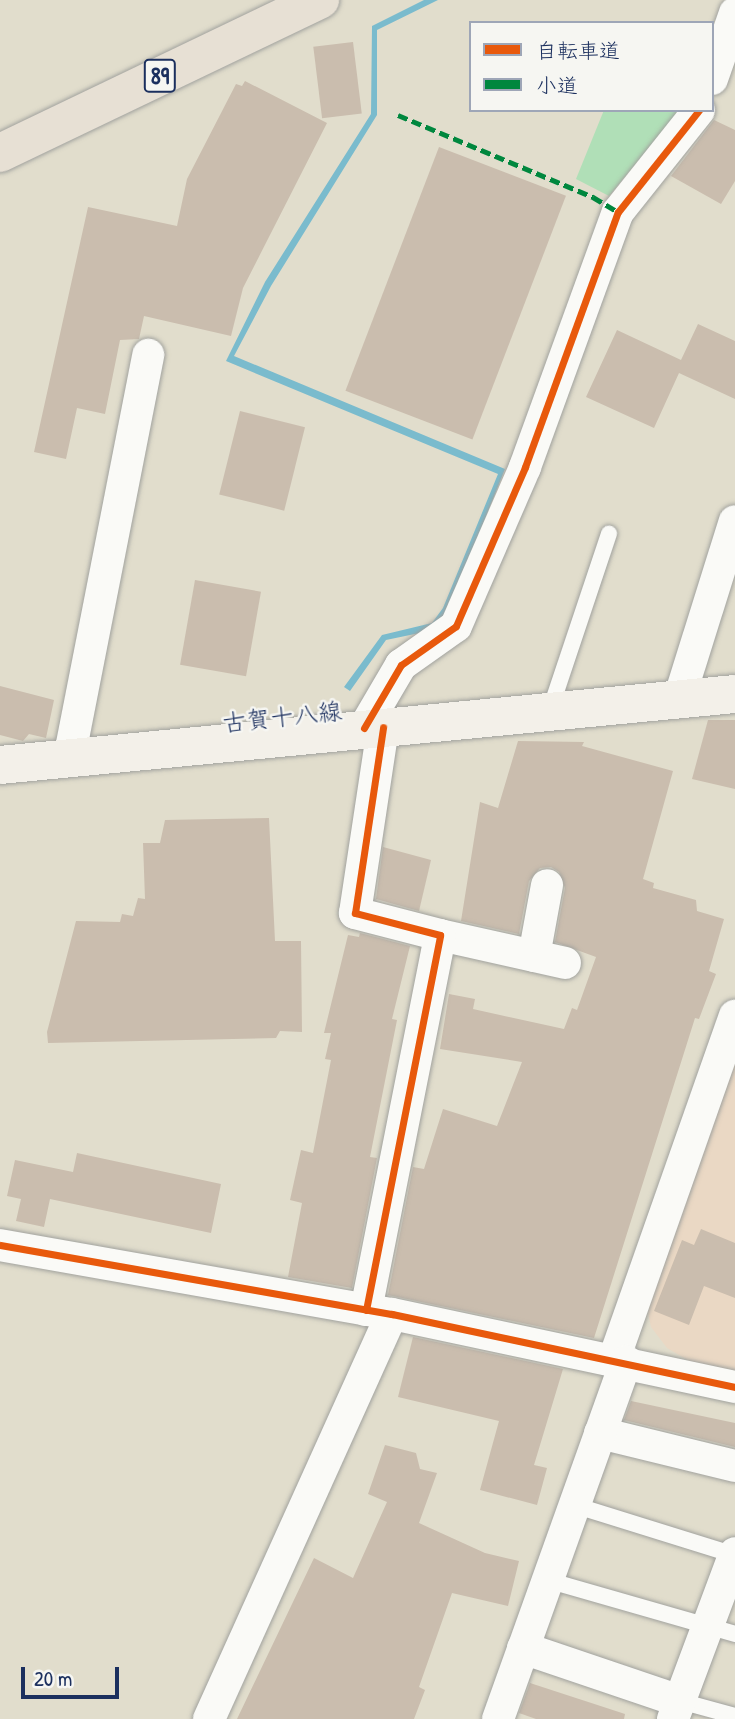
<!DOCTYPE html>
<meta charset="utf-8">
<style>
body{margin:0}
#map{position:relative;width:735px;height:1719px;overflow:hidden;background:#e1ddcc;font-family:"Patrick Hand","Klee One",sans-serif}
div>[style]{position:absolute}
.built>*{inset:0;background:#ead8c4}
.green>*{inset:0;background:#b0dfb7}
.water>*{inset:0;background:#7abbcd}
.building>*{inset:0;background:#cabdae;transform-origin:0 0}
.roads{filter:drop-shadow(0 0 2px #a1a29e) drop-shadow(0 0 2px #a1a29e)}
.service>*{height:16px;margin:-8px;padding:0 8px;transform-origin:8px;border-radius:8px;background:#fafaf7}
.minor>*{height:32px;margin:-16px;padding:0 16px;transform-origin:16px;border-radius:16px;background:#fafaf7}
.secondary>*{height:38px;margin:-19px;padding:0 19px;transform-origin:19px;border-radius:19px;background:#f3f0e9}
.primary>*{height:38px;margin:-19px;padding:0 19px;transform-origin:19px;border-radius:19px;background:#e7e0d4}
.quiet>*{height:5px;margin-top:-2.5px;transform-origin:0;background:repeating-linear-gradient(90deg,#00873e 0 10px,transparent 0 15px)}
.cycleway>*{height:7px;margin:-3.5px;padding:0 3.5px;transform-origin:3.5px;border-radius:3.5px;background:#e8590c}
span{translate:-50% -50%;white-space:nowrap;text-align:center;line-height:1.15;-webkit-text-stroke:5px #f6f6f2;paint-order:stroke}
.shield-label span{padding:2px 5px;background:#f6f6f2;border:2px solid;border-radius:5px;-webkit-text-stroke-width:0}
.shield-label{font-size:23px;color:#1b2f5e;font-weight:700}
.street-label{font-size:24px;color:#1b2f5e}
.legend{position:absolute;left:469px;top:21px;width:245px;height:91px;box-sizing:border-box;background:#f6f6f2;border:2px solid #9ea6b7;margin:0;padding:9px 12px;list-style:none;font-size:21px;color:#1b2f5e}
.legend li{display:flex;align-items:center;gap:14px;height:35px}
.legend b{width:35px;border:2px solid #9ea6b7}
.scale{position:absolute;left:21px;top:1667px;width:98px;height:32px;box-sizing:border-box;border:4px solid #1b2f5e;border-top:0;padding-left:9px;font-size:21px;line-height:24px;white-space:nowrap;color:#1b2f5e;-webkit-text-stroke:5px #f6f6f2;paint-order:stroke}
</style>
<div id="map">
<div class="built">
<div style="clip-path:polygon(735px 1057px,735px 1372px,691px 1362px,667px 1348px,651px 1327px,648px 1313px,650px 1296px)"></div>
</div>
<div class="green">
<div style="clip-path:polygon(604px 110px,680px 110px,609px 196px,576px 179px)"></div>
</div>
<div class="water">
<div style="clip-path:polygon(424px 0,438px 0,377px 30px,377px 115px,271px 286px,234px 356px,505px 469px,448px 611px,434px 630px,386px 640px,350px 691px,344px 687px,382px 635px,432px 623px,443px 608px,498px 474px,226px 361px,265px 282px,371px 114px,372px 26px)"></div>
</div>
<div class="building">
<div style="left:353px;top:42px;width:72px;height:40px;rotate:83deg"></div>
<div style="clip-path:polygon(245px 81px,327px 123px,243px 288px,231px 336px,144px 316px,139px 339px,120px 340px,105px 414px,77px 408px,66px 459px,34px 452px,88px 207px,177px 226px,187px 179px,236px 84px,242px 86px)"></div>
<div style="clip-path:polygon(714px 120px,735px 130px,735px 181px,721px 204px,671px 176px)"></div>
<div style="left:439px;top:147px;width:136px;height:261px;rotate:21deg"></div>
<div style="clip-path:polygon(698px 324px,735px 341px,735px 399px,679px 373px,654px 428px,586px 397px,617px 330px,681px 360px)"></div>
<div style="left:240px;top:411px;width:67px;height:86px;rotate:14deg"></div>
<div style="left:195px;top:580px;width:67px;height:86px;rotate:10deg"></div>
<div style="clip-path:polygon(0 686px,54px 700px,46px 738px,29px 734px,23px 741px,0 735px)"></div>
<div style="clip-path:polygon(708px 720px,735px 720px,735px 789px,692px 779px)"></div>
<div style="clip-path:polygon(518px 741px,584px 742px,582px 746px,673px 771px,643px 879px,654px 883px,653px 888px,696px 900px,697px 911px,724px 919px,709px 971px,716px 974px,699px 1019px,695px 1018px,594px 1338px,388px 1295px,413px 1167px,424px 1169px,443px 1109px,497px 1126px,522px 1062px,440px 1049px,449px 994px,475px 999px,473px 1009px,564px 1029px,572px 1008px,577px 1010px,596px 957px,555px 942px,565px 888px,559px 872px,551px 867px,540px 868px,529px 881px,519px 934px,461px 921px,480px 802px,498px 808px)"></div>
<div style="clip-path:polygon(269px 818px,275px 941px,301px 941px,302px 1032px,280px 1031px,276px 1038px,48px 1043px,47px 1032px,76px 921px,120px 922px,122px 914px,133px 916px,138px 898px,145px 899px,143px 843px,160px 843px,165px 820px)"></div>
<div style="clip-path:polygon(383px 847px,431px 860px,419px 911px,376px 899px)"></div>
<div style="clip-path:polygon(360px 933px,410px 946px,392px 1019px,397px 1020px,370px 1157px,377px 1158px,352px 1288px,288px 1277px,302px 1203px,290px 1200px,301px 1150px,313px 1153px,331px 1060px,325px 1059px,331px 1033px,324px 1033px,348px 935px,359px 937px)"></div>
<div style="clip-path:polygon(77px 1153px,221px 1184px,211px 1233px,50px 1199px,44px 1227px,16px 1221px,21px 1199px,7px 1196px,15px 1160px,73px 1172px)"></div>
<div style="clip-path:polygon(701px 1229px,735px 1243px,735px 1298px,704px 1286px,689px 1325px,654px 1311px,682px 1240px,694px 1245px)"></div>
<div style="clip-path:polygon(413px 1337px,563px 1369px,534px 1465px,547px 1468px,537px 1505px,480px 1490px,499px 1421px,398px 1397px)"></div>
<div style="clip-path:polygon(631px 1401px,735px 1423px,735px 1447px,624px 1420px)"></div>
<div style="clip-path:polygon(385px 1445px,416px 1453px,420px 1469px,437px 1473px,419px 1523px,485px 1553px,519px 1561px,508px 1606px,452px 1593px,419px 1687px,425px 1690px,414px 1719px,237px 1719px,314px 1558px,353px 1578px,387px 1502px,368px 1494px)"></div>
<div style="clip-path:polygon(530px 1683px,625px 1714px,624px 1719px,536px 1719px,519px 1713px)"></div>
</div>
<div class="roads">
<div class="service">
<div style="left:550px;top:710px;width:186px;rotate:-71.5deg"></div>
<div style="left:574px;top:1505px;width:169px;rotate:17.3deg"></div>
<div style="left:547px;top:1580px;width:196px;rotate:16deg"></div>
<div style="left:680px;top:1701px;width:57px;rotate:15.3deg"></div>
</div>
<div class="minor">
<div style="left:712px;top:79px;width:70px;rotate:-70.8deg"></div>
<div style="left:680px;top:696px;width:183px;rotate:-72.6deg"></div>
<div style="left:364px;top:728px;width:73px;rotate:-59.6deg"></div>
<div style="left:401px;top:665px;width:67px;rotate:-35.3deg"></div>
<div style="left:456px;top:626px;width:173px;rotate:-66.5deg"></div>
<div style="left:525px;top:467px;width:271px;rotate:-70deg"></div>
<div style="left:618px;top:212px;width:130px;rotate:-51.5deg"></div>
<div style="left:69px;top:759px;width:412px;rotate:-78.9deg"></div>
<div style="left:440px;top:935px;width:128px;rotate:12.6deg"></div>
<div style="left:534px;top:956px;width:72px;rotate:-79.6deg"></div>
<div style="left:0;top:1245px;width:398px;rotate:10deg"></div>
<div style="left:392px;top:1314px;width:351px;rotate:12deg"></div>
<div style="left:366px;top:1310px;width:382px;rotate:-78.8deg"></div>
<div style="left:440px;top:935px;width:88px;rotate:-165.5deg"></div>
<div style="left:355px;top:913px;width:188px;rotate:-81.4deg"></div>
<div style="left:614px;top:1359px;width:364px;rotate:-70.6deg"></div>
<div style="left:600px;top:1433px;width:139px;rotate:13.7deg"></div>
<div style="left:523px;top:1648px;width:166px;rotate:18.7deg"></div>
<div style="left:209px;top:1719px;width:444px;rotate:-65.7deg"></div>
<div style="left:498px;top:1719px;width:380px;rotate:-70.3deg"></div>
<div style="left:673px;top:1719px;width:177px;rotate:-69.5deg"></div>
</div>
<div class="secondary">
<div style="left:0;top:765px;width:738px;rotate:-5.52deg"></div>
</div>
<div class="primary">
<div style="left:0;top:153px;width:355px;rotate:-25.6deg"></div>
</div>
</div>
<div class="quiet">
<div style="left:398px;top:115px;width:212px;rotate:22.8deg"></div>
<div style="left:593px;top:197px;width:29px;rotate:31deg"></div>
</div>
<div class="cycleway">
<div style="left:364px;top:728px;width:73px;rotate:-59.6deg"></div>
<div style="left:401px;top:665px;width:67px;rotate:-35.3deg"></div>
<div style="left:456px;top:626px;width:173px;rotate:-66.5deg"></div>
<div style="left:525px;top:467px;width:271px;rotate:-70deg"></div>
<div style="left:618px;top:212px;width:130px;rotate:-51.5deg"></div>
<div style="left:0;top:1245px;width:398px;rotate:10deg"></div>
<div style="left:392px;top:1314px;width:351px;rotate:12deg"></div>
<div style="left:366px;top:1310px;width:382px;rotate:-78.8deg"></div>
<div style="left:440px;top:935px;width:88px;rotate:-165.5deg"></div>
<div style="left:355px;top:913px;width:188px;rotate:-81.4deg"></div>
</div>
<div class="shield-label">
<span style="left:160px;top:76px">89</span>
</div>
<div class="street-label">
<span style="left:282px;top:717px;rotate:-6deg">古賀十八線</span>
</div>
<ul class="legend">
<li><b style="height:9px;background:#e8590c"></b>自転車道</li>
<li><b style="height:9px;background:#00873e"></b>小道</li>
</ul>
<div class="scale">20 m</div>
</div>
